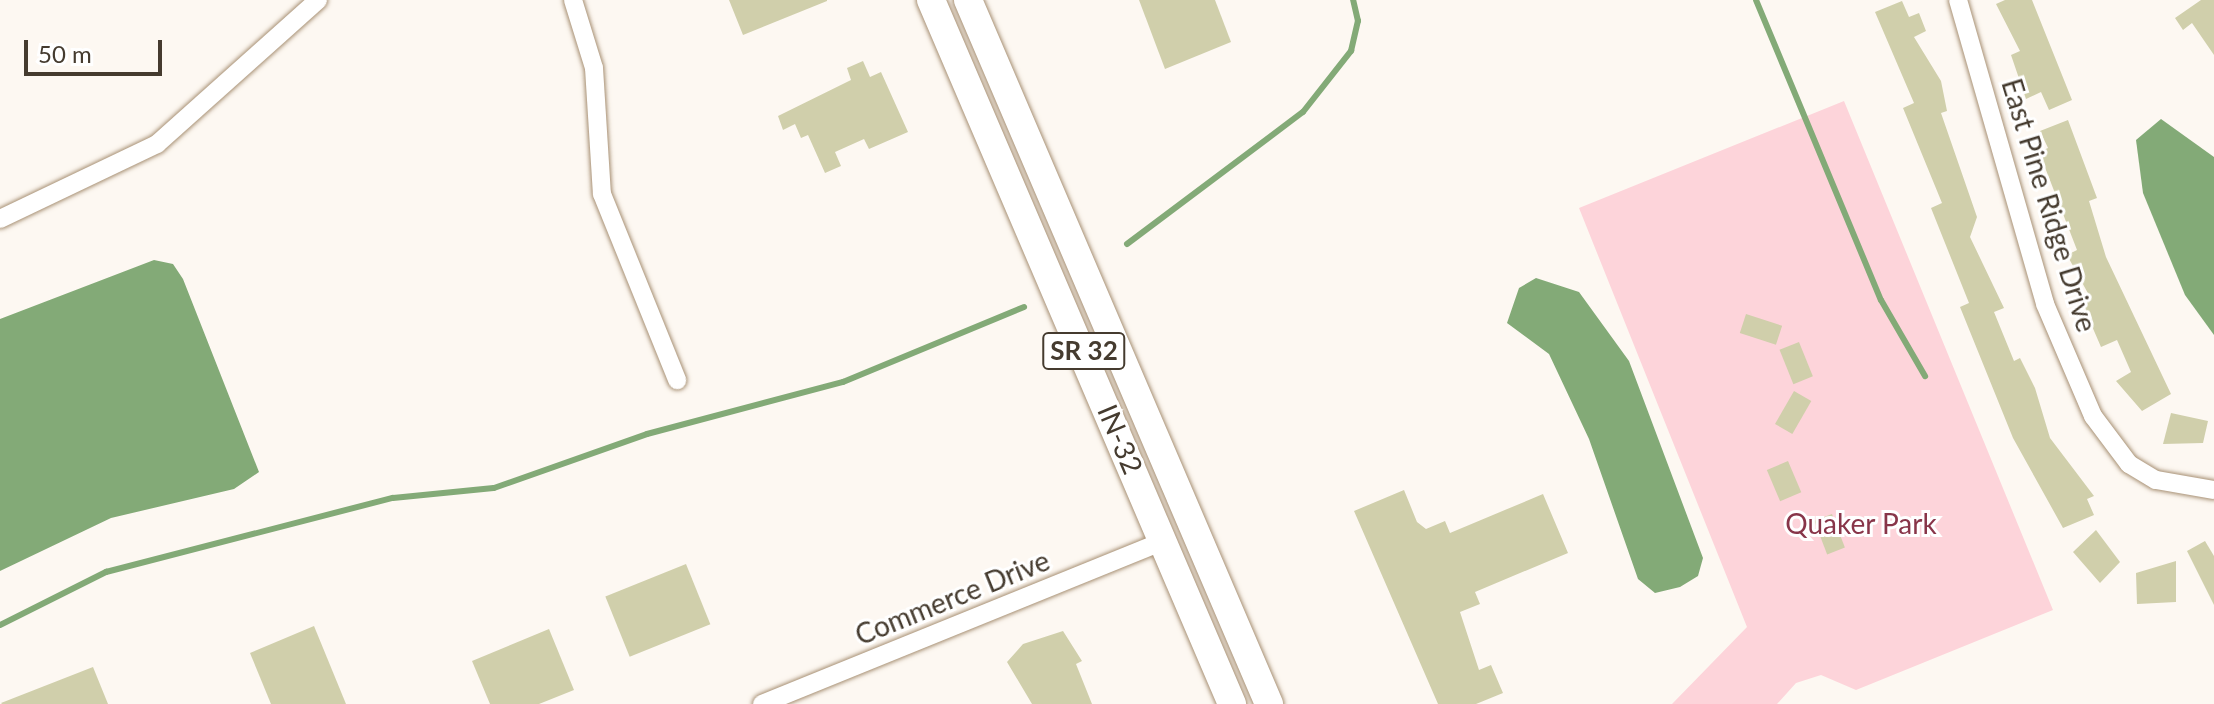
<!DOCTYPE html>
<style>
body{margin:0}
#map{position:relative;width:2214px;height:704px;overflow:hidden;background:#fdf8f2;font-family:Lato,sans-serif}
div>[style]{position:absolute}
.green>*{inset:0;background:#fdd4da}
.water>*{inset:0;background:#83aa77}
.stream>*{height:6px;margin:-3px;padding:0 3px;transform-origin:3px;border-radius:3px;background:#83aa77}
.building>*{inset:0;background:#d0cfab;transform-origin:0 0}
.roads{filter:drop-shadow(0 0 2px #a89175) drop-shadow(0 0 2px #a89175)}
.minor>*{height:18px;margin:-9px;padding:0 9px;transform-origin:9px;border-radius:9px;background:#fff}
.primary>*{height:28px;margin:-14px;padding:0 14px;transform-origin:14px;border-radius:14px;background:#fff}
span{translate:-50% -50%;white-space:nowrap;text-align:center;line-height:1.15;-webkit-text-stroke:6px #fff;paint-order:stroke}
.shield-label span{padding:2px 6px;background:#fff;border:2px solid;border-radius:6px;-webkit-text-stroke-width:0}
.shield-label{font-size:26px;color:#453b2f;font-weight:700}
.street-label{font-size:28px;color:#453b2f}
.park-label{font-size:28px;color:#883549}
.scale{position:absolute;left:24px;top:40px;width:138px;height:36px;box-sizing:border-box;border:4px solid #453b2f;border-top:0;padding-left:10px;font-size:24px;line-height:28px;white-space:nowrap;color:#453b2f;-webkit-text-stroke:6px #fff;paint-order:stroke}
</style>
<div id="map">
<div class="green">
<div style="clip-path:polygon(1844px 101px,2053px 610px,1856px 690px,1821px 675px,1796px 683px,1777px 704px,1672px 704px,1747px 627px,1579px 208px)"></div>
</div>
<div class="water">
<div style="clip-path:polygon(2161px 119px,2214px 157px,2214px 335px,2185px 295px,2143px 193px,2136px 140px)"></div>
<div style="clip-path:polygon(154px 260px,173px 264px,183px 279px,259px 472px,234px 489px,111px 518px,0 571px,0 319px)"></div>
<div style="clip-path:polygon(1536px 278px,1579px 292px,1629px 361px,1703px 558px,1698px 576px,1680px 587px,1655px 593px,1638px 579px,1589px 439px,1549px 354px,1507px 323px,1519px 288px)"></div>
</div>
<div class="stream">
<div style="left:1756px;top:0;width:325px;rotate:67.4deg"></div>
<div style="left:1881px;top:300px;width:88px;rotate:59.9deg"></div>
<div style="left:1127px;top:244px;width:220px;rotate:-36.9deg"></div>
<div style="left:1303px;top:112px;width:78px;rotate:-51.8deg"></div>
<div style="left:1351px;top:51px;width:31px;rotate:-77deg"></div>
<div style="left:1358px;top:21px;width:22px;rotate:-103deg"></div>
<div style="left:0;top:625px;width:119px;rotate:-26.6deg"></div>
<div style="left:106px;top:572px;width:296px;rotate:-14.5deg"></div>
<div style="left:393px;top:498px;width:101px;rotate:-5.7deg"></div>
<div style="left:494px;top:488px;width:162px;rotate:-19.4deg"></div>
<div style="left:647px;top:434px;width:203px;rotate:-14.9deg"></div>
<div style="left:843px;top:382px;width:196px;rotate:-22.5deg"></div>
</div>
<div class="building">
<div style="clip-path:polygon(729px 0,827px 0,827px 1px,743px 35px)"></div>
<div style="clip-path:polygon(1139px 0,1215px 0,1231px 42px,1165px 69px)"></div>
<div style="clip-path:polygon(2005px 0,2032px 0,2072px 100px,2049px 110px,2041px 92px,2026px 99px,2011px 55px,2020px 51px,1996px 4px)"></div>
<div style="clip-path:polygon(2201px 0,2214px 0,2214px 55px,2192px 23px,2183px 30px,2175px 18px)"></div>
<div style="clip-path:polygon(1902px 1px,1909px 17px,1919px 13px,1926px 31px,1914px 37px,1941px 81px,1947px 111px,1941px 113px,1977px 217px,1970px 237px,2004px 308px,1994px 312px,2014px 361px,2020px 358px,2035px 388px,2050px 438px,2094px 496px,2087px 499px,2094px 515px,2063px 528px,2013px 438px,1960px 307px,1969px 303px,1931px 208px,1942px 203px,1903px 108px,1914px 103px,1875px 12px)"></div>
<div style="clip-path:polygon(863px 61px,870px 77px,881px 72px,908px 132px,869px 149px,864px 139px,835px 152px,841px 166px,825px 173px,808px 135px,801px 138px,795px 124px,783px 130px,778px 116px,851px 80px,847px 68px)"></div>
<div style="clip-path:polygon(2068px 120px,2097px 198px,2089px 201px,2106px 257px,2171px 394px,2142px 411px,2116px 381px,2131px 372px,2117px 340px,2101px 347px,2088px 317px,2083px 300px,2090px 297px,2067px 255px,2077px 250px,2039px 152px,2048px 148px,2040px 131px)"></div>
<div style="left:1746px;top:314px;width:38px;height:20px;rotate:18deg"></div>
<div style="left:1799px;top:342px;width:37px;height:21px;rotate:68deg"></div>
<div style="left:1794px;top:391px;width:20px;height:38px;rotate:30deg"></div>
<div style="clip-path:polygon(2171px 413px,2208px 421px,2203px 443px,2163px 444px)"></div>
<div style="left:1788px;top:461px;width:34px;height:23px;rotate:67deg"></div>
<div style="clip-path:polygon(1404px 490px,1417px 522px,1426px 529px,1445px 521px,1450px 533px,1543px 494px,1568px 553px,1475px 592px,1480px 604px,1460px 612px,1479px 670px,1491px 665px,1503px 693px,1476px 704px,1438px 704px,1354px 511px)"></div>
<div style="left:1832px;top:514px;width:36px;height:19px;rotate:69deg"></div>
<div style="clip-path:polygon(2096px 530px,2120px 562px,2100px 583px,2073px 552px)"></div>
<div style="clip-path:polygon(2205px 541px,2214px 556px,2214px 605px,2187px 551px)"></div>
<div style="clip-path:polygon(2176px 561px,2176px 602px,2137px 604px,2136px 573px)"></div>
<div style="left:686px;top:564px;width:65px;height:87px;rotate:68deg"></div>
<div style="clip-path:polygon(314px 626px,346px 704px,271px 704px,250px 653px)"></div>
<div style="clip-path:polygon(549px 629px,574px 690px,539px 704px,490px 704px,472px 661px)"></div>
<div style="clip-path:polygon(1063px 631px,1082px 661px,1076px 664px,1092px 704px,1032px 704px,1007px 662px,1023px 644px)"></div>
<div style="clip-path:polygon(93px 667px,108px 704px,2px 704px,1px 703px)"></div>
</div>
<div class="roads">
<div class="minor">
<div style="left:573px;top:0;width:71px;rotate:72.8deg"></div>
<div style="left:594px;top:68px;width:126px;rotate:86.4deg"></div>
<div style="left:602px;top:194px;width:201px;rotate:68deg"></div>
<div style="left:1958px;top:0;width:316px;rotate:74deg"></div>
<div style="left:2045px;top:304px;width:122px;rotate:66.8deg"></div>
<div style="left:2093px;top:416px;width:60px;rotate:53.1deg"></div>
<div style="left:2129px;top:464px;width:31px;rotate:31deg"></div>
<div style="left:2156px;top:480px;width:59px;rotate:9.8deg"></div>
<div style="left:0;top:219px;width:174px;rotate:-25.5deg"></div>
<div style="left:157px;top:144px;width:216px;rotate:-41.8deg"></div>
<div style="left:762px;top:704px;width:434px;rotate:-22.1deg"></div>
</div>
<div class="primary">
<div style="left:931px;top:0;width:766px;rotate:66.85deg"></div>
<div style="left:968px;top:0;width:766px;rotate:66.85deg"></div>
</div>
</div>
<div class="shield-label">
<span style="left:1084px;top:351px">SR 32</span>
</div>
<div class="street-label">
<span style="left:2050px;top:205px;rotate:73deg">East Pine Ridge Drive</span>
<span style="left:1121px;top:439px;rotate:67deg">IN-32</span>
<span style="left:952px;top:597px;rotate:-22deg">Commerce Drive</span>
</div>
<div class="park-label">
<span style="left:1861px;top:523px">Quaker Park</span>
</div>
<div class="scale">50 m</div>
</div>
